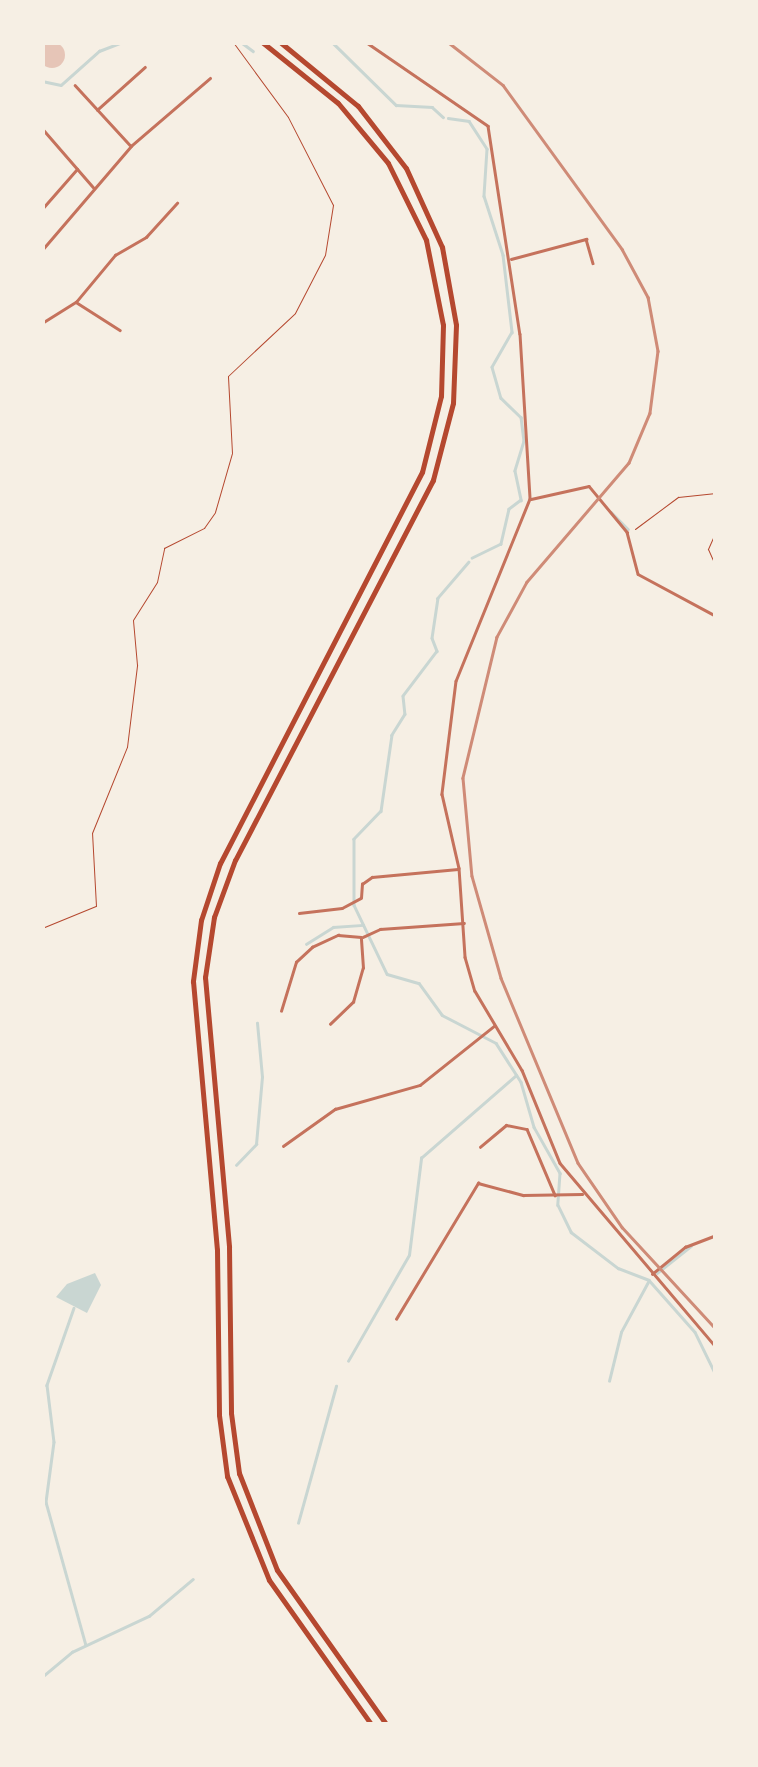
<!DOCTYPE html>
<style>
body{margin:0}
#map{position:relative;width:758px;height:1767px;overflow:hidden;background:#f6efe4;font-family:"Public Sans",sans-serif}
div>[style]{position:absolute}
.water>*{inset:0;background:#c9d6d2}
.stream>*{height:2.5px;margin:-1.25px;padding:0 1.25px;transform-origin:1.25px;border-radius:1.25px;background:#c9d6d2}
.building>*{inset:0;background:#e6c5b7}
.round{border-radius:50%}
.path>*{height:1px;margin:-0.5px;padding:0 0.5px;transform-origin:0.5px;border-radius:0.5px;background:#b5482f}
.minor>*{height:2.5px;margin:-1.25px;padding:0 1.25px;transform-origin:1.25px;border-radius:1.25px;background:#c5725c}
.tertiary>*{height:2.5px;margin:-1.25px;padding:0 1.25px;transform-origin:1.25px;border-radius:1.25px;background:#c5725c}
.motorway>*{height:5px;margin:-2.5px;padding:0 2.5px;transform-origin:2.5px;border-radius:2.5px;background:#b5482f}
.rail>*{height:2.5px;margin:-1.25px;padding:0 1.25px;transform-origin:1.25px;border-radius:1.25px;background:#cf8b77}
span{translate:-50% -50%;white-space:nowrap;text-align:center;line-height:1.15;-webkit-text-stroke:8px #f6efe4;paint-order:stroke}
.frame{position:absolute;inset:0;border:45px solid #f6efe4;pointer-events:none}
</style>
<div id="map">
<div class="water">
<div style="clip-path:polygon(95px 1273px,101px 1285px,87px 1313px,56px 1297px,67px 1284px)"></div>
</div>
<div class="stream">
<div style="left:241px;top:42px;width:15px;rotate:37deg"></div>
<div style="left:332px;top:42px;width:90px;rotate:44.5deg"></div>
<div style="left:396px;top:105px;width:36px;rotate:3deg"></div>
<div style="left:432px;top:107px;width:15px;rotate:42deg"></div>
<div style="left:42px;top:81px;width:19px;rotate:12deg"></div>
<div style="left:61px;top:85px;width:51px;rotate:-41.8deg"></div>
<div style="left:99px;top:51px;width:25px;rotate:-21deg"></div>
<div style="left:448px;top:118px;width:21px;rotate:8deg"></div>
<div style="left:469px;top:121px;width:33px;rotate:57deg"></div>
<div style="left:487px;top:149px;width:47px;rotate:93.7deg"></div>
<div style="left:484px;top:196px;width:62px;rotate:72.1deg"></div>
<div style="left:503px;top:255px;width:78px;rotate:83.3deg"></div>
<div style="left:512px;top:332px;width:40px;rotate:119.7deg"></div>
<div style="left:492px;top:367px;width:32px;rotate:74deg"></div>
<div style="left:501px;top:398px;width:28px;rotate:44deg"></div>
<div style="left:521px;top:417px;width:24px;rotate:83deg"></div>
<div style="left:524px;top:441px;width:31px;rotate:107deg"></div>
<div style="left:515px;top:471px;width:30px;rotate:78deg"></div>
<div style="left:521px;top:500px;width:15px;rotate:143deg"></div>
<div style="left:509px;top:509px;width:36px;rotate:103deg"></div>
<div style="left:501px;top:544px;width:32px;rotate:154deg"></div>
<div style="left:611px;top:512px;width:24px;rotate:45deg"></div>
<div style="left:469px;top:562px;width:48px;rotate:130.7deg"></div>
<div style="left:438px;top:598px;width:40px;rotate:98.5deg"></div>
<div style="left:432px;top:638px;width:14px;rotate:69deg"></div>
<div style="left:437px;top:651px;width:56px;rotate:127.1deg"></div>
<div style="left:403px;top:696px;width:18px;rotate:84deg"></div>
<div style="left:405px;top:714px;width:25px;rotate:122deg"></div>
<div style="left:392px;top:735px;width:77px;rotate:98.2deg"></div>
<div style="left:381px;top:811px;width:39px;rotate:134deg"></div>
<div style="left:354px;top:839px;width:66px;rotate:90deg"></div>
<div style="left:354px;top:905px;width:76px;rotate:64.4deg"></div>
<div style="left:387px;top:974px;width:33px;rotate:16deg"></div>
<div style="left:419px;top:983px;width:39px;rotate:54deg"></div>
<div style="left:442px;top:1015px;width:61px;rotate:27.4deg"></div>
<div style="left:496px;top:1043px;width:46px;rotate:57.3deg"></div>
<div style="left:521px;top:1082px;width:47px;rotate:73.9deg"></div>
<div style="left:534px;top:1127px;width:53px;rotate:60.5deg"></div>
<div style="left:560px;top:1173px;width:32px;rotate:94deg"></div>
<div style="left:558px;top:1205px;width:30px;rotate:64deg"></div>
<div style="left:571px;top:1232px;width:59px;rotate:37.5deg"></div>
<div style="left:618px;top:1268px;width:33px;rotate:21deg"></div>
<div style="left:649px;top:1280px;width:69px;rotate:48.5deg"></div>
<div style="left:695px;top:1332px;width:48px;rotate:64deg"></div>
<div style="left:306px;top:944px;width:32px;rotate:-32deg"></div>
<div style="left:333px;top:927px;width:30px;rotate:-4deg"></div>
<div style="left:236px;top:1165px;width:29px;rotate:-46deg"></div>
<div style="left:256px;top:1144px;width:67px;rotate:-84.9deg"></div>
<div style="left:262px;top:1077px;width:54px;rotate:-95.3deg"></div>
<div style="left:657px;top:1273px;width:43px;rotate:-38.5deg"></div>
<div style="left:74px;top:1308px;width:82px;rotate:109.3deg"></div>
<div style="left:47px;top:1385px;width:57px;rotate:83deg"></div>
<div style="left:54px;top:1442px;width:61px;rotate:97.6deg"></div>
<div style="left:46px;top:1502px;width:148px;rotate:74.4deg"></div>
<div style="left:348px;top:1361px;width:122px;rotate:-60.1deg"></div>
<div style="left:409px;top:1255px;width:98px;rotate:-82.9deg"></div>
<div style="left:421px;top:1158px;width:126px;rotate:-41.1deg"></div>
<div style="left:609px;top:1381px;width:50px;rotate:-76.2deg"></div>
<div style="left:621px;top:1332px;width:57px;rotate:-61.6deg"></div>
<div style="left:298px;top:1523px;width:142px;rotate:-74.5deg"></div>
<div style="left:42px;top:1677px;width:39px;rotate:-40deg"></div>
<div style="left:72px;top:1652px;width:85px;rotate:-25.1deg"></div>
<div style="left:149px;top:1616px;width:57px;rotate:-40.1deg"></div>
</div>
<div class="building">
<div class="round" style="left:39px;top:42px;width:26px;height:26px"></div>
</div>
<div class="path">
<div style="left:635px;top:529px;width:54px;rotate:-36.7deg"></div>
<div style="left:678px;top:497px;width:38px;rotate:-6deg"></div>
<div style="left:716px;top:531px;width:20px;rotate:114deg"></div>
<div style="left:708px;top:549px;width:20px;rotate:66deg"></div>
<div style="left:42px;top:928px;width:58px;rotate:-22.2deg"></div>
<div style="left:96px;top:906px;width:73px;rotate:-93.1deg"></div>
<div style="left:92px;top:833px;width:93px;rotate:-67.9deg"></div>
<div style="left:127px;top:747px;width:83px;rotate:-83deg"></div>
<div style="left:137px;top:665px;width:45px;rotate:-95.1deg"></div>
<div style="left:133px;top:620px;width:45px;rotate:-57.7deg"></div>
<div style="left:157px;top:582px;width:35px;rotate:-78deg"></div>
<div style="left:164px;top:548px;width:45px;rotate:-26.6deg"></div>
<div style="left:204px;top:528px;width:19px;rotate:-55deg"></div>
<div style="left:215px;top:512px;width:61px;rotate:-73.9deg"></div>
<div style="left:232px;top:453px;width:77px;rotate:-93deg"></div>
<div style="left:228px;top:376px;width:92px;rotate:-43.2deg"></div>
<div style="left:295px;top:313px;width:65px;rotate:-62.7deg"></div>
<div style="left:325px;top:255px;width:51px;rotate:-80.9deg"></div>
<div style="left:333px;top:205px;width:99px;rotate:-117.1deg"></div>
<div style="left:288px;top:117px;width:93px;rotate:-126.3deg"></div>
</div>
<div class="minor">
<div style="left:75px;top:85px;width:81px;rotate:47.5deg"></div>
<div style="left:97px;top:110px;width:64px;rotate:-41.9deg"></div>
<div style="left:42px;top:128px;width:79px;rotate:49.1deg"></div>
<div style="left:42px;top:209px;width:53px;rotate:-48.8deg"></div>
<div style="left:42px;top:250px;width:137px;rotate:-49.4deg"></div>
<div style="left:131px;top:146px;width:104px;rotate:-40.7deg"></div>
<div style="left:511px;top:259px;width:78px;rotate:-14.9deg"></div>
<div style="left:586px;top:239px;width:25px;rotate:74deg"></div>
<div style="left:76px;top:302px;width:52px;rotate:32.5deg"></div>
<div style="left:42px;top:323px;width:40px;rotate:-32deg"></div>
<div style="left:76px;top:302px;width:61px;rotate:-50.3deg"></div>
<div style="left:115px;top:255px;width:36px;rotate:-30deg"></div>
<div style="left:146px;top:237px;width:46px;rotate:-47.6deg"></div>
<div style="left:531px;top:499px;width:59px;rotate:-12.6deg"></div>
<div style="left:589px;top:486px;width:60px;rotate:50.4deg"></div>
<div style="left:627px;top:532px;width:43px;rotate:75.3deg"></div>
<div style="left:638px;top:574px;width:89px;rotate:28.3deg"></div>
<div style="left:299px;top:913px;width:43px;rotate:-6.6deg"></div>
<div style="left:342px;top:908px;width:21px;rotate:-28deg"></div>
<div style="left:361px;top:898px;width:14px;rotate:-86deg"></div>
<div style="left:362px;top:884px;width:12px;rotate:-35deg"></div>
<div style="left:372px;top:877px;width:86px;rotate:-5.3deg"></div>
<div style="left:363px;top:937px;width:19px;rotate:-25deg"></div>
<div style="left:380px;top:929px;width:84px;rotate:-4.1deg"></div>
<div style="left:281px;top:1011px;width:51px;rotate:-73deg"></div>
<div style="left:296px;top:962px;width:22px;rotate:-43deg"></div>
<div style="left:312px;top:947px;width:29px;rotate:-25deg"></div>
<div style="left:338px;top:935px;width:23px;rotate:5deg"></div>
<div style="left:330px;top:1024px;width:32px;rotate:-44deg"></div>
<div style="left:353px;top:1002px;width:35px;rotate:-74deg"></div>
<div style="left:363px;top:968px;width:29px;rotate:-94deg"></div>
<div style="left:283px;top:1146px;width:64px;rotate:-35.4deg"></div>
<div style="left:335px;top:1109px;width:88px;rotate:-15.8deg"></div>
<div style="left:420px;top:1085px;width:95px;rotate:-38.6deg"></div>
<div style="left:480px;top:1147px;width:34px;rotate:-40deg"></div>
<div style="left:506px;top:1125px;width:21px;rotate:11deg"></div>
<div style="left:527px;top:1129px;width:72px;rotate:67deg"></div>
<div style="left:652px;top:1274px;width:43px;rotate:-39.3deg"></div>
<div style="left:685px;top:1247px;width:33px;rotate:-21deg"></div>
<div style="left:396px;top:1319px;width:159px;rotate:-58.9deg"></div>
<div style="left:478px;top:1183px;width:47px;rotate:14.9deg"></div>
<div style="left:523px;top:1195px;width:59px;rotate:-1deg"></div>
</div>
<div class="tertiary">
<div style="left:366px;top:42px;width:148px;rotate:34.5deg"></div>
<div style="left:488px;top:126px;width:210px;rotate:81.3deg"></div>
<div style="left:520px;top:334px;width:165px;rotate:86.5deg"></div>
<div style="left:530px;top:499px;width:196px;rotate:112.1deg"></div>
<div style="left:456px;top:681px;width:114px;rotate:97.1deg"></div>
<div style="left:442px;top:794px;width:76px;rotate:77.1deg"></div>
<div style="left:459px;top:868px;width:89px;rotate:86.1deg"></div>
<div style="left:465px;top:957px;width:35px;rotate:74deg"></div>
<div style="left:475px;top:991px;width:92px;rotate:59.3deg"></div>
<div style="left:522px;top:1070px;width:100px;rotate:67.8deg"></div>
<div style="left:560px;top:1163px;width:241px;rotate:49.7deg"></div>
</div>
<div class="motorway">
<div style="left:262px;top:42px;width:97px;rotate:38.8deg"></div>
<div style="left:338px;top:103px;width:78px;rotate:50.2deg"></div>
<div style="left:388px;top:163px;width:86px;rotate:63.7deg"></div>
<div style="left:426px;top:240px;width:87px;rotate:78.7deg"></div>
<div style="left:443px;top:325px;width:71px;rotate:91.6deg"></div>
<div style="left:441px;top:396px;width:78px;rotate:104deg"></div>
<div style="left:422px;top:472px;width:440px;rotate:117.3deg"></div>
<div style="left:220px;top:863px;width:60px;rotate:108.4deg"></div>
<div style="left:201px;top:920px;width:62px;rotate:97.5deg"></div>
<div style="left:193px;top:981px;width:270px;rotate:84.9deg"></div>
<div style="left:217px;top:1250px;width:165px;rotate:89.3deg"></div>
<div style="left:219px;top:1415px;width:62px;rotate:82.5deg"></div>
<div style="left:227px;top:1476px;width:112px;rotate:68deg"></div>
<div style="left:269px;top:1580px;width:176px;rotate:54.7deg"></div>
<div style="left:280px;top:42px;width:101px;rotate:39.4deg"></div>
<div style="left:358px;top:106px;width:78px;rotate:52.3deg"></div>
<div style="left:406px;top:168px;width:87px;rotate:65.5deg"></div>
<div style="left:442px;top:247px;width:79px;rotate:79.8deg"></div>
<div style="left:456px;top:325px;width:78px;rotate:92.2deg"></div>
<div style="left:453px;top:403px;width:80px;rotate:104.6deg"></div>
<div style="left:433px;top:480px;width:428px;rotate:117.5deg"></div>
<div style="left:235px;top:860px;width:61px;rotate:110.2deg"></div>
<div style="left:214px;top:917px;width:61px;rotate:98.5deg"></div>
<div style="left:205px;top:977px;width:271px;rotate:84.9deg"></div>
<div style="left:229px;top:1247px;width:166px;rotate:89.3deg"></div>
<div style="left:231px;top:1413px;width:61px;rotate:82.4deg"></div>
<div style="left:239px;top:1473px;width:104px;rotate:68.6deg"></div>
<div style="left:277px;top:1570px;width:189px;rotate:54.7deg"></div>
</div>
<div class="rail">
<div style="left:448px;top:42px;width:70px;rotate:38deg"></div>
<div style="left:503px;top:85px;width:203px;rotate:54deg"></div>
<div style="left:622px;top:249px;width:55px;rotate:61.6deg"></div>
<div style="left:648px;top:297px;width:55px;rotate:79.5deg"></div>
<div style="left:658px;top:351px;width:63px;rotate:97.4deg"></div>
<div style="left:650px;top:413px;width:54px;rotate:112.8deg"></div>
<div style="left:629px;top:463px;width:157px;rotate:130.6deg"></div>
<div style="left:527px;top:582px;width:63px;rotate:118.6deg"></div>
<div style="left:497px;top:637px;width:145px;rotate:103.6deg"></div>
<div style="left:463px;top:778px;width:98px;rotate:84.8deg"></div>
<div style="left:472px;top:876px;width:106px;rotate:74.1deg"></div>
<div style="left:501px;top:978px;width:200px;rotate:67.4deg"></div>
<div style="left:578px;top:1163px;width:78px;rotate:55.5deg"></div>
<div style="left:622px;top:1227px;width:139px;rotate:47.3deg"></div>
</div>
<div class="frame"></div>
</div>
